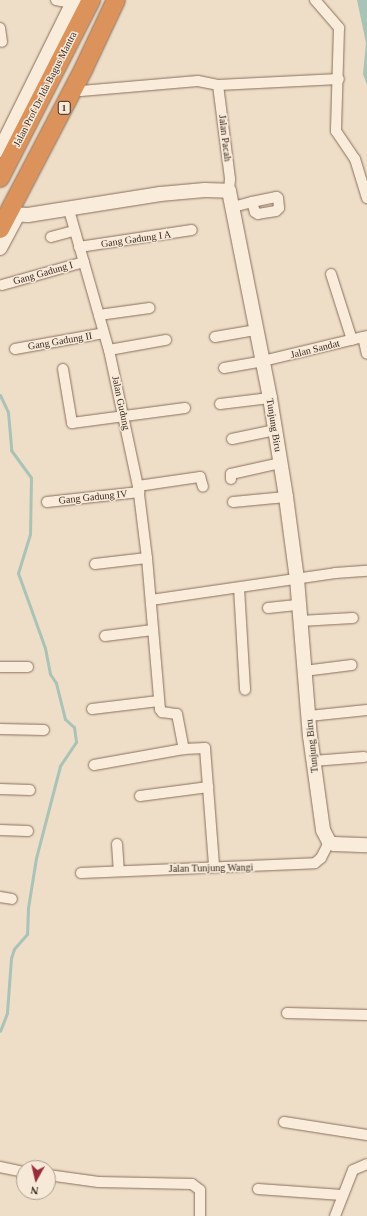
<!DOCTYPE html>
<style>
body{margin:0}
#map{position:relative;width:367px;height:1216px;overflow:hidden;background:#eedec8;font-family:"Times New Roman",serif}
div>[style]{position:absolute}
.water>*{inset:0;background:#a9c3b7}
.stream>*{height:3px;margin:-1.5px;padding:0 1.5px;transform-origin:1.5px;border-radius:1.5px;background:#a9c3b7}
.roads{filter:drop-shadow(0 0 1px #8b6f5d) drop-shadow(0 0 1px #8b6f5d)}
.street>*{height:10px;margin:-5px;padding:0 5px;transform-origin:5px;border-radius:5px;background:#f9ecdb}
.secondary>*{height:14px;margin:-7px;padding:0 7px;transform-origin:7px;border-radius:7px;background:#f9ecdb}
.highway>*{height:18px;margin:-9px;padding:0 9px;transform-origin:9px;border-radius:9px;background:#dc925b}
span{translate:-50% -50%;white-space:nowrap;text-align:center;line-height:1.15;-webkit-text-stroke:3px #f6e9d8;paint-order:stroke}
.shield-label span{padding:1px 3px;background:#f6e9d8;border:1px solid;border-radius:3px;-webkit-text-stroke-width:0}
.shield-label{font-size:9px;color:#3b2a20;font-weight:700}
.street-label{font-size:10px;color:#3b2a20}
.north{position:absolute;left:16px;top:1160px;width:40px;height:40px;box-sizing:border-box;background:#f6e9d8;border:1px solid #ab9d8e;border-radius:50%;rotate:188deg;font-size:11px;font-weight:700;line-height:16px;text-align:center;color:#3b2a20}
.north::after{content:'';display:block;margin:auto;width:14px;height:18px;background:#992d3c;clip-path:polygon(50% 0,100% 100%,50% 72%,0 100%)}
</style>
<div id="map">
<div class="water">
<div style="clip-path:polygon(357px 0,367px 0,367px 85px,363px 74px,366px 43px)"></div>
</div>
<div class="stream">
<div style="left:0;top:395px;width:19px;rotate:65deg"></div>
<div style="left:8px;top:412px;width:38px;rotate:85deg"></div>
<div style="left:11px;top:450px;width:34px;rotate:54deg"></div>
<div style="left:31px;top:478px;width:56px;rotate:91deg"></div>
<div style="left:30px;top:534px;width:41px;rotate:107.1deg"></div>
<div style="left:18px;top:573px;width:80px;rotate:70.2deg"></div>
<div style="left:45px;top:648px;width:26px;rotate:79deg"></div>
<div style="left:50px;top:674px;width:11px;rotate:56deg"></div>
<div style="left:56px;top:683px;width:37px;rotate:76deg"></div>
<div style="left:65px;top:719px;width:12px;rotate:42deg"></div>
<div style="left:74px;top:727px;width:15px;rotate:82deg"></div>
<div style="left:76px;top:742px;width:29px;rotate:124deg"></div>
<div style="left:60px;top:766px;width:95px;rotate:104.6deg"></div>
<div style="left:36px;top:858px;width:51px;rotate:99.1deg"></div>
<div style="left:28px;top:908px;width:26px;rotate:92deg"></div>
<div style="left:27px;top:934px;width:20px;rotate:131deg"></div>
<div style="left:14px;top:949px;width:9px;rotate:108deg"></div>
<div style="left:11px;top:958px;width:55px;rotate:94.2deg"></div>
<div style="left:7px;top:1013px;width:19px;rotate:111deg"></div>
</div>
<div class="roads">
<div class="street">
<div style="left:56px;top:0;width:16px;rotate:11deg"></div>
<div style="left:315px;top:0;width:37px;rotate:49deg"></div>
<div style="left:339px;top:28px;width:103px;rotate:91.7deg"></div>
<div style="left:336px;top:131px;width:34px;rotate:56deg"></div>
<div style="left:355px;top:159px;width:41px;rotate:72.9deg"></div>
<div style="left:0;top:28px;width:14px;rotate:82deg"></div>
<div style="left:218px;top:85px;width:95px;rotate:82.7deg"></div>
<div style="left:230px;top:179px;width:12px;rotate:95deg"></div>
<div style="left:81px;top:91px;width:117px;rotate:-4.9deg"></div>
<div style="left:198px;top:81px;width:20px;rotate:11deg"></div>
<div style="left:218px;top:85px;width:121px;rotate:-2.8deg"></div>
<div style="left:233px;top:207px;width:20px;rotate:-15deg"></div>
<div style="left:252px;top:202px;width:25px;rotate:-12deg"></div>
<div style="left:276px;top:197px;width:2px;rotate:27deg"></div>
<div style="left:278px;top:198px;width:10px;rotate:84deg"></div>
<div style="left:279px;top:208px;width:4px;rotate:135deg"></div>
<div style="left:276px;top:211px;width:18px;rotate:171deg"></div>
<div style="left:258px;top:214px;width:4px;rotate:-146deg"></div>
<div style="left:255px;top:212px;width:10px;rotate:-107deg"></div>
<div style="left:69px;top:210px;width:146px;rotate:74.1deg"></div>
<div style="left:109px;top:350px;width:139px;rotate:78deg"></div>
<div style="left:138px;top:486px;width:73px;rotate:82.9deg"></div>
<div style="left:147px;top:558px;width:152px;rotate:85.1deg"></div>
<div style="left:160px;top:709px;width:4px;rotate:56deg"></div>
<div style="left:162px;top:712px;width:15px;rotate:8deg"></div>
<div style="left:177px;top:714px;width:36px;rotate:79deg"></div>
<div style="left:51px;top:237px;width:24px;rotate:-15deg"></div>
<div style="left:79px;top:247px;width:114px;rotate:-8.6deg"></div>
<div style="left:331px;top:274px;width:69px;rotate:72.3deg"></div>
<div style="left:2px;top:285px;width:85px;rotate:-15.7deg"></div>
<div style="left:99px;top:315px;width:51px;rotate:-7.8deg"></div>
<div style="left:215px;top:337px;width:42px;rotate:-9.7deg"></div>
<div style="left:363px;top:337px;width:17px;rotate:77deg"></div>
<div style="left:15px;top:349px;width:90px;rotate:-10.2deg"></div>
<div style="left:109px;top:350px;width:58px;rotate:-10deg"></div>
<div style="left:224px;top:368px;width:40px;rotate:-10deg"></div>
<div style="left:263px;top:361px;width:107px;rotate:-13.5deg"></div>
<div style="left:63px;top:369px;width:55px;rotate:80.5deg"></div>
<div style="left:72px;top:423px;width:114px;rotate:-7.6deg"></div>
<div style="left:220px;top:404px;width:50px;rotate:-6.8deg"></div>
<div style="left:232px;top:439px;width:44px;rotate:-11.8deg"></div>
<div style="left:231px;top:479px;width:5px;rotate:-90deg"></div>
<div style="left:231px;top:474px;width:50px;rotate:-12.7deg"></div>
<div style="left:138px;top:486px;width:63px;rotate:-8.3deg"></div>
<div style="left:200px;top:477px;width:10px;rotate:73deg"></div>
<div style="left:47px;top:502px;width:93px;rotate:-6.2deg"></div>
<div style="left:233px;top:502px;width:53px;rotate:-5.4deg"></div>
<div style="left:95px;top:564px;width:52px;rotate:-6.6deg"></div>
<div style="left:239px;top:588px;width:102px;rotate:86.6deg"></div>
<div style="left:151px;top:600px;width:186px;rotate:-8.3deg"></div>
<div style="left:335px;top:573px;width:32px;rotate:-4deg"></div>
<div style="left:268px;top:608px;width:31px;rotate:-6deg"></div>
<div style="left:300px;top:621px;width:53px;rotate:-3.2deg"></div>
<div style="left:105px;top:636px;width:48px;rotate:-7.1deg"></div>
<div style="left:0;top:667px;width:28px"></div>
<div style="left:304px;top:671px;width:48px;rotate:-7.1deg"></div>
<div style="left:92px;top:709px;width:67px;rotate:-6.8deg"></div>
<div style="left:309px;top:716px;width:58px;rotate:-5.9deg"></div>
<div style="left:0;top:729px;width:44px;rotate:1.3deg"></div>
<div style="left:313px;top:761px;width:51px;rotate:-4.5deg"></div>
<div style="left:94px;top:765px;width:91px;rotate:-10.1deg"></div>
<div style="left:184px;top:749px;width:21px;rotate:-3deg"></div>
<div style="left:205px;top:748px;width:118px;rotate:85.6deg"></div>
<div style="left:0;top:789px;width:30px;rotate:2deg"></div>
<div style="left:140px;top:796px;width:69px;rotate:-7.5deg"></div>
<div style="left:0;top:830px;width:28px;rotate:2deg"></div>
<div style="left:117px;top:844px;width:27px;rotate:86deg"></div>
<div style="left:81px;top:873px;width:234px;rotate:-2.4deg"></div>
<div style="left:315px;top:863px;width:8px;rotate:-40deg"></div>
<div style="left:321px;top:858px;width:18px;rotate:-63deg"></div>
<div style="left:0;top:897px;width:12px;rotate:9deg"></div>
<div style="left:287px;top:1013px;width:80px;rotate:1.4deg"></div>
<div style="left:284px;top:1122px;width:84px;rotate:8.9deg"></div>
<div style="left:0;top:1167px;width:25px;rotate:12deg"></div>
<div style="left:48px;top:1175px;width:51px;rotate:7.8deg"></div>
<div style="left:99px;top:1182px;width:93px;rotate:1.2deg"></div>
<div style="left:192px;top:1184px;width:10px;rotate:37deg"></div>
<div style="left:200px;top:1190px;width:26px;rotate:90deg"></div>
<div style="left:258px;top:1189px;width:84px;rotate:4.1deg"></div>
<div style="left:335px;top:1216px;width:49px;rotate:-68.6deg"></div>
<div style="left:353px;top:1170px;width:15px;rotate:-23deg"></div>
</div>
<div class="secondary">
<div style="left:0;top:150px;width:167px;rotate:-63.7deg"></div>
<div style="left:9px;top:214px;width:19px;rotate:3deg"></div>
<div style="left:28px;top:215px;width:134px;rotate:-9deg"></div>
<div style="left:160px;top:194px;width:45px;rotate:-5.1deg"></div>
<div style="left:205px;top:190px;width:24px;rotate:2deg"></div>
<div style="left:229px;top:191px;width:211px;rotate:78.8deg"></div>
<div style="left:270px;top:398px;width:100px;rotate:80.8deg"></div>
<div style="left:286px;top:497px;width:83px;rotate:82.4deg"></div>
<div style="left:297px;top:579px;width:158px;rotate:85.3deg"></div>
<div style="left:310px;top:736px;width:95px;rotate:82.1deg"></div>
<div style="left:323px;top:830px;width:13px;rotate:63deg"></div>
<div style="left:329px;top:842px;width:5px;rotate:22deg"></div>
<div style="left:334px;top:844px;width:33px;rotate:2deg"></div>
<div style="left:0;top:248px;width:34px;rotate:-62deg"></div>
</div>
<div class="highway">
<div style="left:0;top:178px;width:200px;rotate:-62.9deg"></div>
<div style="left:0;top:229px;width:182px;rotate:-62.4deg"></div>
<div style="left:84px;top:68px;width:75px;rotate:-64.8deg"></div>
</div>
</div>
<div class="shield-label">
<span style="left:64px;top:108px">1</span>
</div>
<div class="street-label">
<span style="left:45px;top:89px;rotate:-63deg">Jalan Prof Dr Ida Bagus Mantra</span>
<span style="left:225px;top:138px;rotate:83deg">Jalan Pacah</span>
<span style="left:136px;top:239px;rotate:-8deg">Gang Gadung I A</span>
<span style="left:43px;top:273px;rotate:-16deg">Gang Gadung I</span>
<span style="left:60px;top:341px;rotate:-10deg">Gang Gadung II</span>
<span style="left:315px;top:349px;rotate:-14deg">Jalan Sandat</span>
<span style="left:121px;top:403px;rotate:78deg">Jalan Gudung</span>
<span style="left:274px;top:425px;rotate:81deg">Tunjung Biru</span>
<span style="left:93px;top:497px;rotate:-6deg">Gang Gadung IV</span>
<span style="left:312px;top:746px;rotate:-96deg">Tunjung Biru</span>
<span style="left:211px;top:868px;rotate:-1deg">Jalan Tunjung Wangi</span>
</div>
<div class="north">N</div>
</div>
